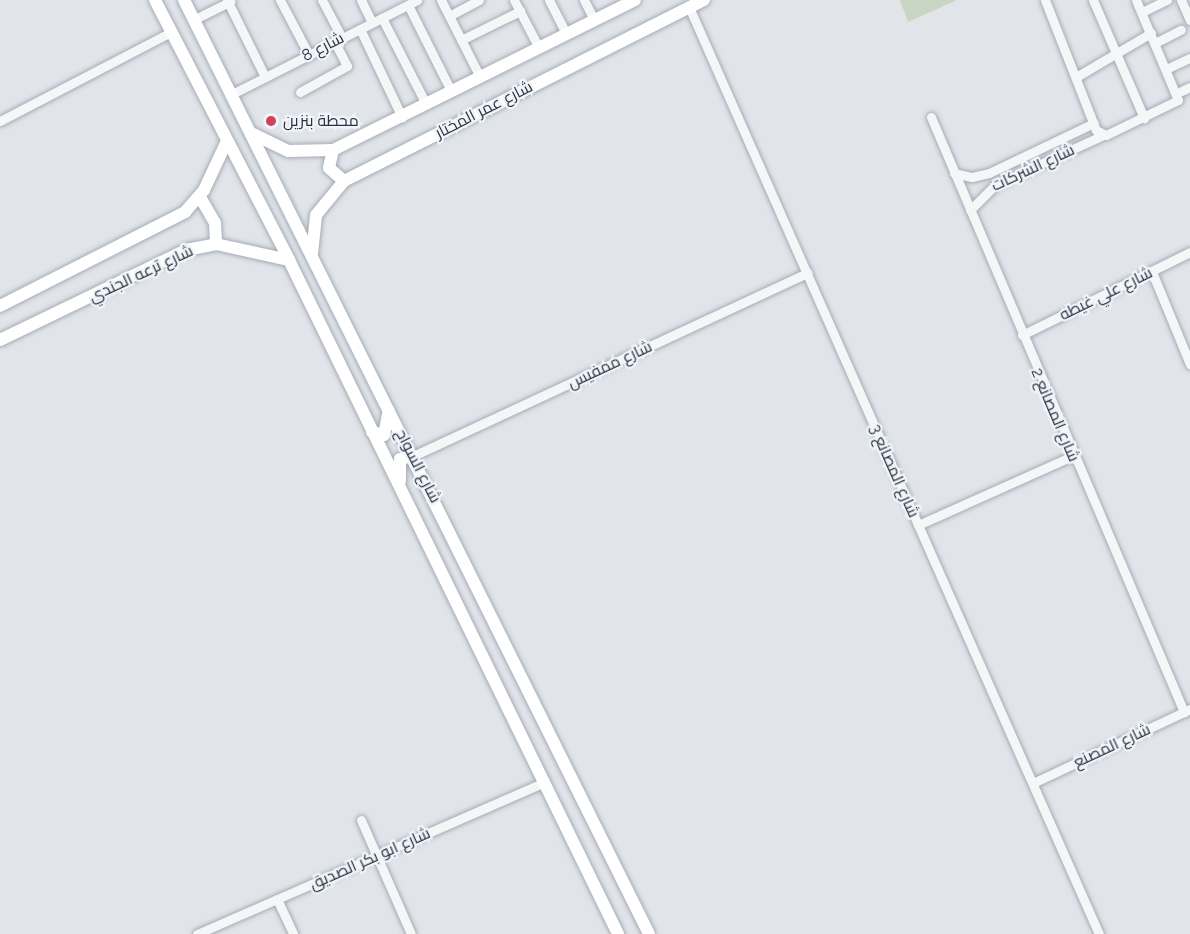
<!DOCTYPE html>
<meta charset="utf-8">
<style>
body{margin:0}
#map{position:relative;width:1190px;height:934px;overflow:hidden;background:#e1e5ea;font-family:Raleway,Cairo,sans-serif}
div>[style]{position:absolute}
.green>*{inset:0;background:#c7d5c2}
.roads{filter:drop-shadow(0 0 2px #a6acb5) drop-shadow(0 0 2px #a6acb5)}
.minor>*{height:9px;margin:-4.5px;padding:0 4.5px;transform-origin:4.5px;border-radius:4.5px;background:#f4f6f8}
.major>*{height:12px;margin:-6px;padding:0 6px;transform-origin:6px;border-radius:6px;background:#fff}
.dots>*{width:16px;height:16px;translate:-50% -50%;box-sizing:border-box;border:3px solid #f1f4f8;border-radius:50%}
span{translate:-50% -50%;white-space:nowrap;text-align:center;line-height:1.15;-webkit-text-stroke:4.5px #f1f4f8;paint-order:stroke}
.street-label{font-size:16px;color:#283343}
.poi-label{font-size:16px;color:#283343}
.left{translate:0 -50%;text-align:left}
</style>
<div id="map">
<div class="green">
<div style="clip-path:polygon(900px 0,957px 0,908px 22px)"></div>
</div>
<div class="roads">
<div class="minor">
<div style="left:227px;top:0;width:86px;rotate:63.7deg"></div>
<div style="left:280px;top:0;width:62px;rotate:62.2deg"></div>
<div style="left:322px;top:0;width:43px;rotate:62.2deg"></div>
<div style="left:361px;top:0;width:25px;rotate:64deg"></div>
<div style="left:441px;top:0;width:86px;rotate:63.1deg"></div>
<div style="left:514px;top:0;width:54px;rotate:62.5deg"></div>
<div style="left:549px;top:0;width:38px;rotate:63deg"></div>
<div style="left:584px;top:0;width:22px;rotate:63deg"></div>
<div style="left:1045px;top:0;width:140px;rotate:68.6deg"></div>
<div style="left:1096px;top:130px;width:11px;rotate:27deg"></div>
<div style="left:1106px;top:135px;width:80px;rotate:-25.9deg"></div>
<div style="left:1178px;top:100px;width:108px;rotate:-112.8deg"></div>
<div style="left:1093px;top:0;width:129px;rotate:66.6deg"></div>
<div style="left:1181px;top:0;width:22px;rotate:66deg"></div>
<div style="left:408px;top:5px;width:96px;rotate:63.4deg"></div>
<div style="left:689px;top:7px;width:1014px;rotate:66.14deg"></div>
<div style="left:1142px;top:12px;width:28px;rotate:-26deg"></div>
<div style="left:449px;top:16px;width:34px;rotate:-28deg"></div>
<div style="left:382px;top:18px;width:97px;rotate:62.9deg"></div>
<div style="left:193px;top:20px;width:42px;rotate:-26.6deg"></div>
<div style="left:360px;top:29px;width:98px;rotate:64.5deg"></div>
<div style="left:461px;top:40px;width:66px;rotate:-26.2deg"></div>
<div style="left:1155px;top:43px;width:29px;rotate:-27deg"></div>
<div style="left:1166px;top:69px;width:26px;rotate:-25deg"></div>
<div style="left:1076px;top:77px;width:87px;rotate:-30.4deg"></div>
<div style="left:300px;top:92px;width:54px;rotate:-29deg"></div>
<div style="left:347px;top:66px;width:27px;rotate:-117deg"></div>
<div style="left:1177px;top:93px;width:14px;rotate:-25deg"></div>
<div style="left:230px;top:95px;width:210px;rotate:-26.9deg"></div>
<div style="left:931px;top:117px;width:647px;rotate:66.96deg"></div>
<div style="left:0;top:121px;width:193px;rotate:-27.5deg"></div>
<div style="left:954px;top:173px;width:18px;rotate:13deg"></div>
<div style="left:972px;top:177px;width:17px;rotate:-13deg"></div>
<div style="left:989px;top:173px;width:116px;rotate:-25.5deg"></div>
<div style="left:970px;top:210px;width:35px;rotate:-45deg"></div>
<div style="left:995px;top:185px;width:119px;rotate:-24.8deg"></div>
<div style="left:1152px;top:272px;width:100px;rotate:67.6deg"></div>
<div style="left:1022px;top:335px;width:187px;rotate:-26.3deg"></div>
<div style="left:413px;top:456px;width:435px;rotate:-24.9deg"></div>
<div style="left:918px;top:525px;width:169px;rotate:-24.1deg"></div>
<div style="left:1033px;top:783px;width:174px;rotate:-25.2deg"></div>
<div style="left:361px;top:820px;width:124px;rotate:66.3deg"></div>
<div style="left:277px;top:899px;width:38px;rotate:65deg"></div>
<div style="left:197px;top:934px;width:378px;rotate:-23.6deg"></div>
</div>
<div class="major">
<div style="left:155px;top:0;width:292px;rotate:62.7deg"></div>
<div style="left:289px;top:260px;width:750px;rotate:63.98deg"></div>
<div style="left:184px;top:0;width:1043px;rotate:63.53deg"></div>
<div style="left:251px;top:133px;width:41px;rotate:25.9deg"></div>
<div style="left:288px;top:151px;width:45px;rotate:-1.3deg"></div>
<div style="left:333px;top:150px;width:337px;rotate:-26.4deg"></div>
<div style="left:333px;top:150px;width:18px;rotate:103deg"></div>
<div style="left:329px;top:168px;width:20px;rotate:41deg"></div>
<div style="left:200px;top:197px;width:30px;rotate:60deg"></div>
<div style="left:215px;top:223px;width:21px;rotate:87deg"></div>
<div style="left:312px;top:254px;width:39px;rotate:-84deg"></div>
<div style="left:316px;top:215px;width:44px;rotate:-50.5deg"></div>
<div style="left:344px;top:181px;width:403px;rotate:-26.7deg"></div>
<div style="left:0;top:306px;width:208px;rotate:-26.9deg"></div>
<div style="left:185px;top:212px;width:29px;rotate:-49deg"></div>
<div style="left:204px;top:190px;width:54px;rotate:-64.9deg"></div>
<div style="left:0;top:340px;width:207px;rotate:-25.8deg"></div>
<div style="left:186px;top:250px;width:31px;rotate:-11deg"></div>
<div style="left:216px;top:244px;width:75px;rotate:12.4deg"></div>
<div style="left:372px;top:432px;width:12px;rotate:14deg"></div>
<div style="left:384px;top:435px;width:25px;rotate:-79deg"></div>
<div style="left:400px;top:481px;width:22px;rotate:-90deg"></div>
<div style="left:400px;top:459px;width:13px;rotate:-13deg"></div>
</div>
</div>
<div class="dots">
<div style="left:271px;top:121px;background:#d5405d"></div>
</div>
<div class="street-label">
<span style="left:323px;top:47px;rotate:-27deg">شارع 8</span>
<span style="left:484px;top:110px;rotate:-27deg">شارع عمر المختار</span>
<span style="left:1033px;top:168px;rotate:-25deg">شارع الشركات</span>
<span style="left:141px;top:274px;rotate:-25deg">شارع ترعه الجندي</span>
<span style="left:1106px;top:294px;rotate:-26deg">شارع علي غيطه</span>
<span style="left:610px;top:365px;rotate:-25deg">شارع ممفيس</span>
<span style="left:1055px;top:415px;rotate:67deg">شارع المصانع 2</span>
<span style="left:418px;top:466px;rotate:63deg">شارع السواح</span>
<span style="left:894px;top:471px;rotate:66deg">شارع المصانع 3</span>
<span style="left:1112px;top:746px;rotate:-25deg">شارع المصنع</span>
<span style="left:370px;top:859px;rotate:-24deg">شارع ابو بكر الصديق</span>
</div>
<div class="poi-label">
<span class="left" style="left:283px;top:121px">محطة بنزين</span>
</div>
</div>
